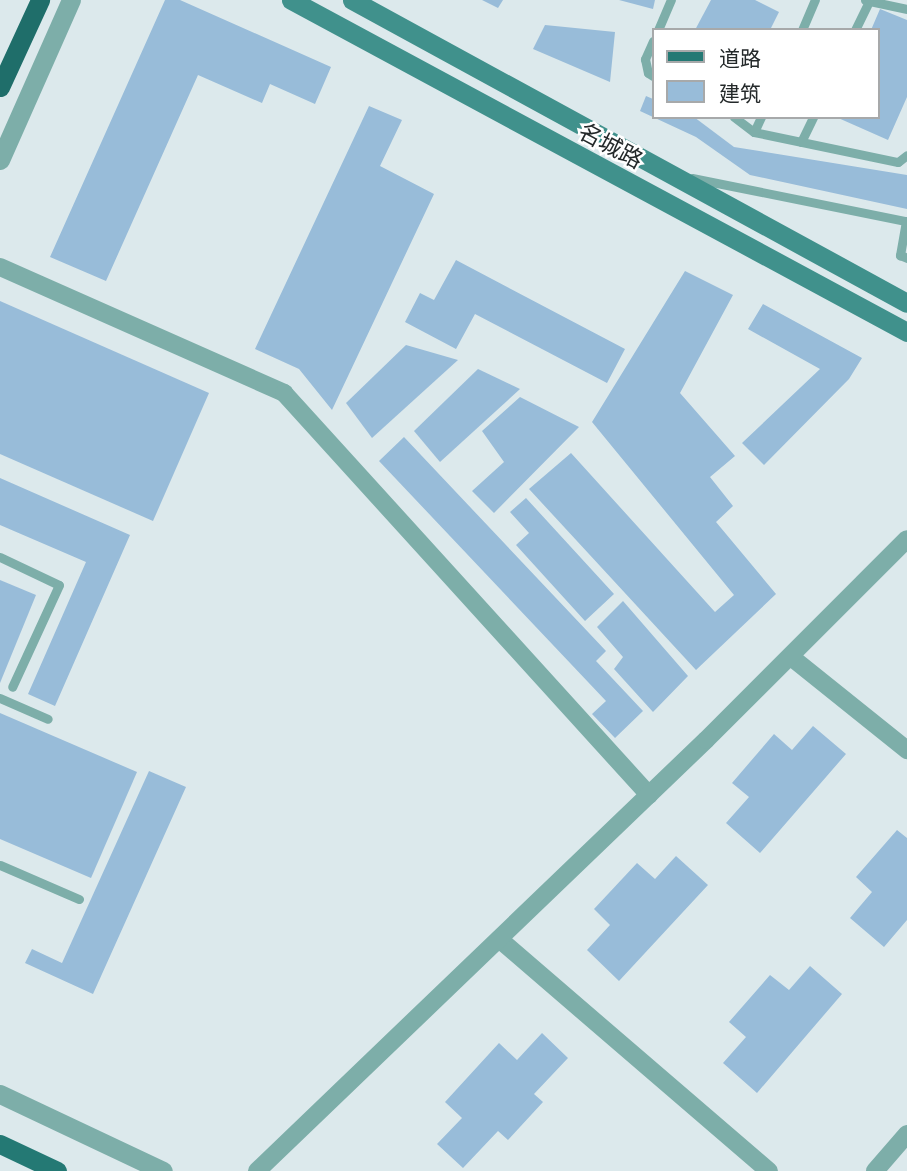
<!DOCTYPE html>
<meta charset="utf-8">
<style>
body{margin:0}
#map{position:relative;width:907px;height:1171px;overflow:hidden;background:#dce9ec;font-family:"Noto Sans","Noto Sans SC",sans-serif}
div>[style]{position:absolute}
.building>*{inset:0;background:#98bcd9}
.service>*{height:9px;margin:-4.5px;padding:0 4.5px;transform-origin:4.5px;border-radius:4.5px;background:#7daea9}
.minor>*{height:18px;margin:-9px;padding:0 9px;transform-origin:9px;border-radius:9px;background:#7daea9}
.tertiary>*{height:19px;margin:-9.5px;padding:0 9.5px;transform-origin:9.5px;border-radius:9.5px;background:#7daea9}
.secondary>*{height:19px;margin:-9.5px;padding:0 9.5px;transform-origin:9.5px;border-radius:9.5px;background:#40918c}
.primary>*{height:19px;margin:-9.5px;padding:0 9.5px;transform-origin:9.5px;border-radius:9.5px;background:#247974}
.trunk>*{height:19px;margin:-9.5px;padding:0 9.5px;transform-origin:9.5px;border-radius:9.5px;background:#1f6e6a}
span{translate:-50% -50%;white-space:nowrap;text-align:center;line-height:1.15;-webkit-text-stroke:5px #fff;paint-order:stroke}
.street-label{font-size:23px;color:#24292a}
.legend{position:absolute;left:652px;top:28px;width:228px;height:91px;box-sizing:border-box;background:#fff;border:2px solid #a7a9aa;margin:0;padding:9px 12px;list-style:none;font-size:21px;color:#24292a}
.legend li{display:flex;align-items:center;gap:14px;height:35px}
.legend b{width:35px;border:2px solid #a7a9aa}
</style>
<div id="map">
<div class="building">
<div style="clip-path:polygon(165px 0,180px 0,331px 67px,315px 104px,270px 84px,262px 103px,198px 75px,106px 281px,50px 257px)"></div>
<div style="clip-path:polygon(482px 0,503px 0,498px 8px)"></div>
<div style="clip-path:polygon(619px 0,655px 0,653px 9px)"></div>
<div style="clip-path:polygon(711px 0,755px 0,779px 12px,770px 30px,695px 30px)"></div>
<div style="clip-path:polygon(880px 9px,907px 20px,907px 97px,888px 140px,836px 117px,877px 117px,877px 30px,871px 30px)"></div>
<div style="clip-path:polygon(545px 25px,615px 32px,610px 82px,533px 49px)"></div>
<div style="clip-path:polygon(646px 96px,653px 99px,653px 117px,694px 117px,734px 147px,907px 175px,907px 209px,750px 175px,696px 137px,640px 111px)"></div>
<div style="clip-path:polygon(369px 106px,402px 120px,380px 166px,434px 194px,332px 410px,299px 369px,255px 349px)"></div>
<div style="clip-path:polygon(456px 260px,625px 349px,607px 383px,475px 314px,456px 349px,405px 322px,420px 293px,434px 300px)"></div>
<div style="clip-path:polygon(685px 271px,733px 295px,680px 393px,735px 456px,710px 477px,733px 506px,716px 522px,776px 594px,696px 670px,529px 489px,571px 453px,715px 612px,734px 595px,592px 422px)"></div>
<div style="clip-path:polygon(0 301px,209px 393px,153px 521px,0 454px)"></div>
<div style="clip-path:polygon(763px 304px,862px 358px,849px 379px,764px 465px,742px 443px,820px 369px,748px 329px)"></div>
<div style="clip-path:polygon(406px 345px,458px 360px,372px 438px,346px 403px)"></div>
<div style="clip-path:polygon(478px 369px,520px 389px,440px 462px,414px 431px)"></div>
<div style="clip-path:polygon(520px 397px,579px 427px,494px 513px,472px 491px,504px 462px,482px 431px)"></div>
<div style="clip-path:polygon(404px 437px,606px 651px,596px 661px,643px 711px,615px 738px,592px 714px,606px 701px,379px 461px)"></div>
<div style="clip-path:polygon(0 478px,130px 535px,55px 706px,28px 694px,86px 562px,0 525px)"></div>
<div style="clip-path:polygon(526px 498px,614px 594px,585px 621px,516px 545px,529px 533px,510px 512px)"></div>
<div style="clip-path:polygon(0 580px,36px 595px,0 683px)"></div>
<div style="clip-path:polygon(623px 601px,688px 676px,653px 712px,614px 669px,623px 657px,597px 627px)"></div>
<div style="clip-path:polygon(0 713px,137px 772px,91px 878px,0 839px)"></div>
<div style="clip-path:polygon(813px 726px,846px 754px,760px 853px,726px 823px,749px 797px,732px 783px,774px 734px,792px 750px)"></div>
<div style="clip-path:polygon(149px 771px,186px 787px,93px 994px,25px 963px,32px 949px,62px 963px)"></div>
<div style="clip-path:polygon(897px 830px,907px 838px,907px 920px,884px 947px,850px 918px,872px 892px,856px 877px)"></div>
<div style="clip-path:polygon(676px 856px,708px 885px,619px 981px,587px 950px,610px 925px,594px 909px,637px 863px,655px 879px)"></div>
<div style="clip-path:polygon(810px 966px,842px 994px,757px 1093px,723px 1063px,746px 1037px,729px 1022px,770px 975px,789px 990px)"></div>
<div style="clip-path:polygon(542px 1033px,568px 1058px,534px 1094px,543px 1102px,508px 1140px,498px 1131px,463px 1168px,437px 1144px,462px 1118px,445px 1102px,499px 1043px,517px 1060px)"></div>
</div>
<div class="service">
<div style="left:865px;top:0;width:43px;rotate:12.1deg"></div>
<div style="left:658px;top:30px;width:33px;rotate:-67deg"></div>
<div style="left:802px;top:30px;width:33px;rotate:-67deg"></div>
<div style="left:855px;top:30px;width:32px;rotate:-64deg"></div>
<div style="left:653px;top:41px;width:20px;rotate:114deg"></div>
<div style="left:645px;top:59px;width:14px;rotate:78deg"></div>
<div style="left:648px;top:73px;width:6px;rotate:31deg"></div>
<div style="left:734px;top:117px;width:25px;rotate:37deg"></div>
<div style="left:754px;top:132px;width:147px;rotate:11.8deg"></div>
<div style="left:898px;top:162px;width:11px;rotate:-38deg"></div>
<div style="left:754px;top:132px;width:17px;rotate:-65deg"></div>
<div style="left:801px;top:142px;width:28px;rotate:-64deg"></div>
<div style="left:692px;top:178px;width:218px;rotate:11.4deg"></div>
<div style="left:906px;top:221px;width:35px;rotate:100deg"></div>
<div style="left:900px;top:255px;width:8px;rotate:23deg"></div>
<div style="left:0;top:557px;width:65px;rotate:25.4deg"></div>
<div style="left:59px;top:585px;width:112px;rotate:114.7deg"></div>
<div style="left:0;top:698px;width:52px;rotate:23.6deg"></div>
<div style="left:0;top:865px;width:86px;rotate:23.3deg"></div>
</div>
<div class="minor">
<div style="left:0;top:267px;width:311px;rotate:23.9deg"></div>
<div style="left:284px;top:393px;width:543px;rotate:47.76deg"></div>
<div style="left:791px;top:657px;width:149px;rotate:38.7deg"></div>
<div style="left:499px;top:939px;width:356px;rotate:40.7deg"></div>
<div style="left:257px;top:1171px;width:622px;rotate:-43.83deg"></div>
<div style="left:706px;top:740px;width:284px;rotate:-45deg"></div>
<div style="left:875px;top:1171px;width:49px;rotate:-49.1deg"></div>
</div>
<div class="tertiary">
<div style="left:0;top:160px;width:175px;rotate:-66.1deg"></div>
<div style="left:0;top:1094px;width:180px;rotate:25.3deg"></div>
</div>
<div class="secondary">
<div style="left:291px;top:0;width:700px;rotate:28.32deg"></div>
<div style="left:352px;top:0;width:632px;rotate:28.63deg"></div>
</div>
<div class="primary">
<div style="left:0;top:1144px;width:63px;rotate:25.3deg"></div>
</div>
<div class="trunk">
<div style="left:0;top:87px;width:96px;rotate:-65.3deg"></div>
</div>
<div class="street-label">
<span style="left:611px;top:145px;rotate:28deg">名城路</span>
</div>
<ul class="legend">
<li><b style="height:9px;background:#247974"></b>道路</li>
<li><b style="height:19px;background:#98bcd9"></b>建筑</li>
</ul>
</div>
